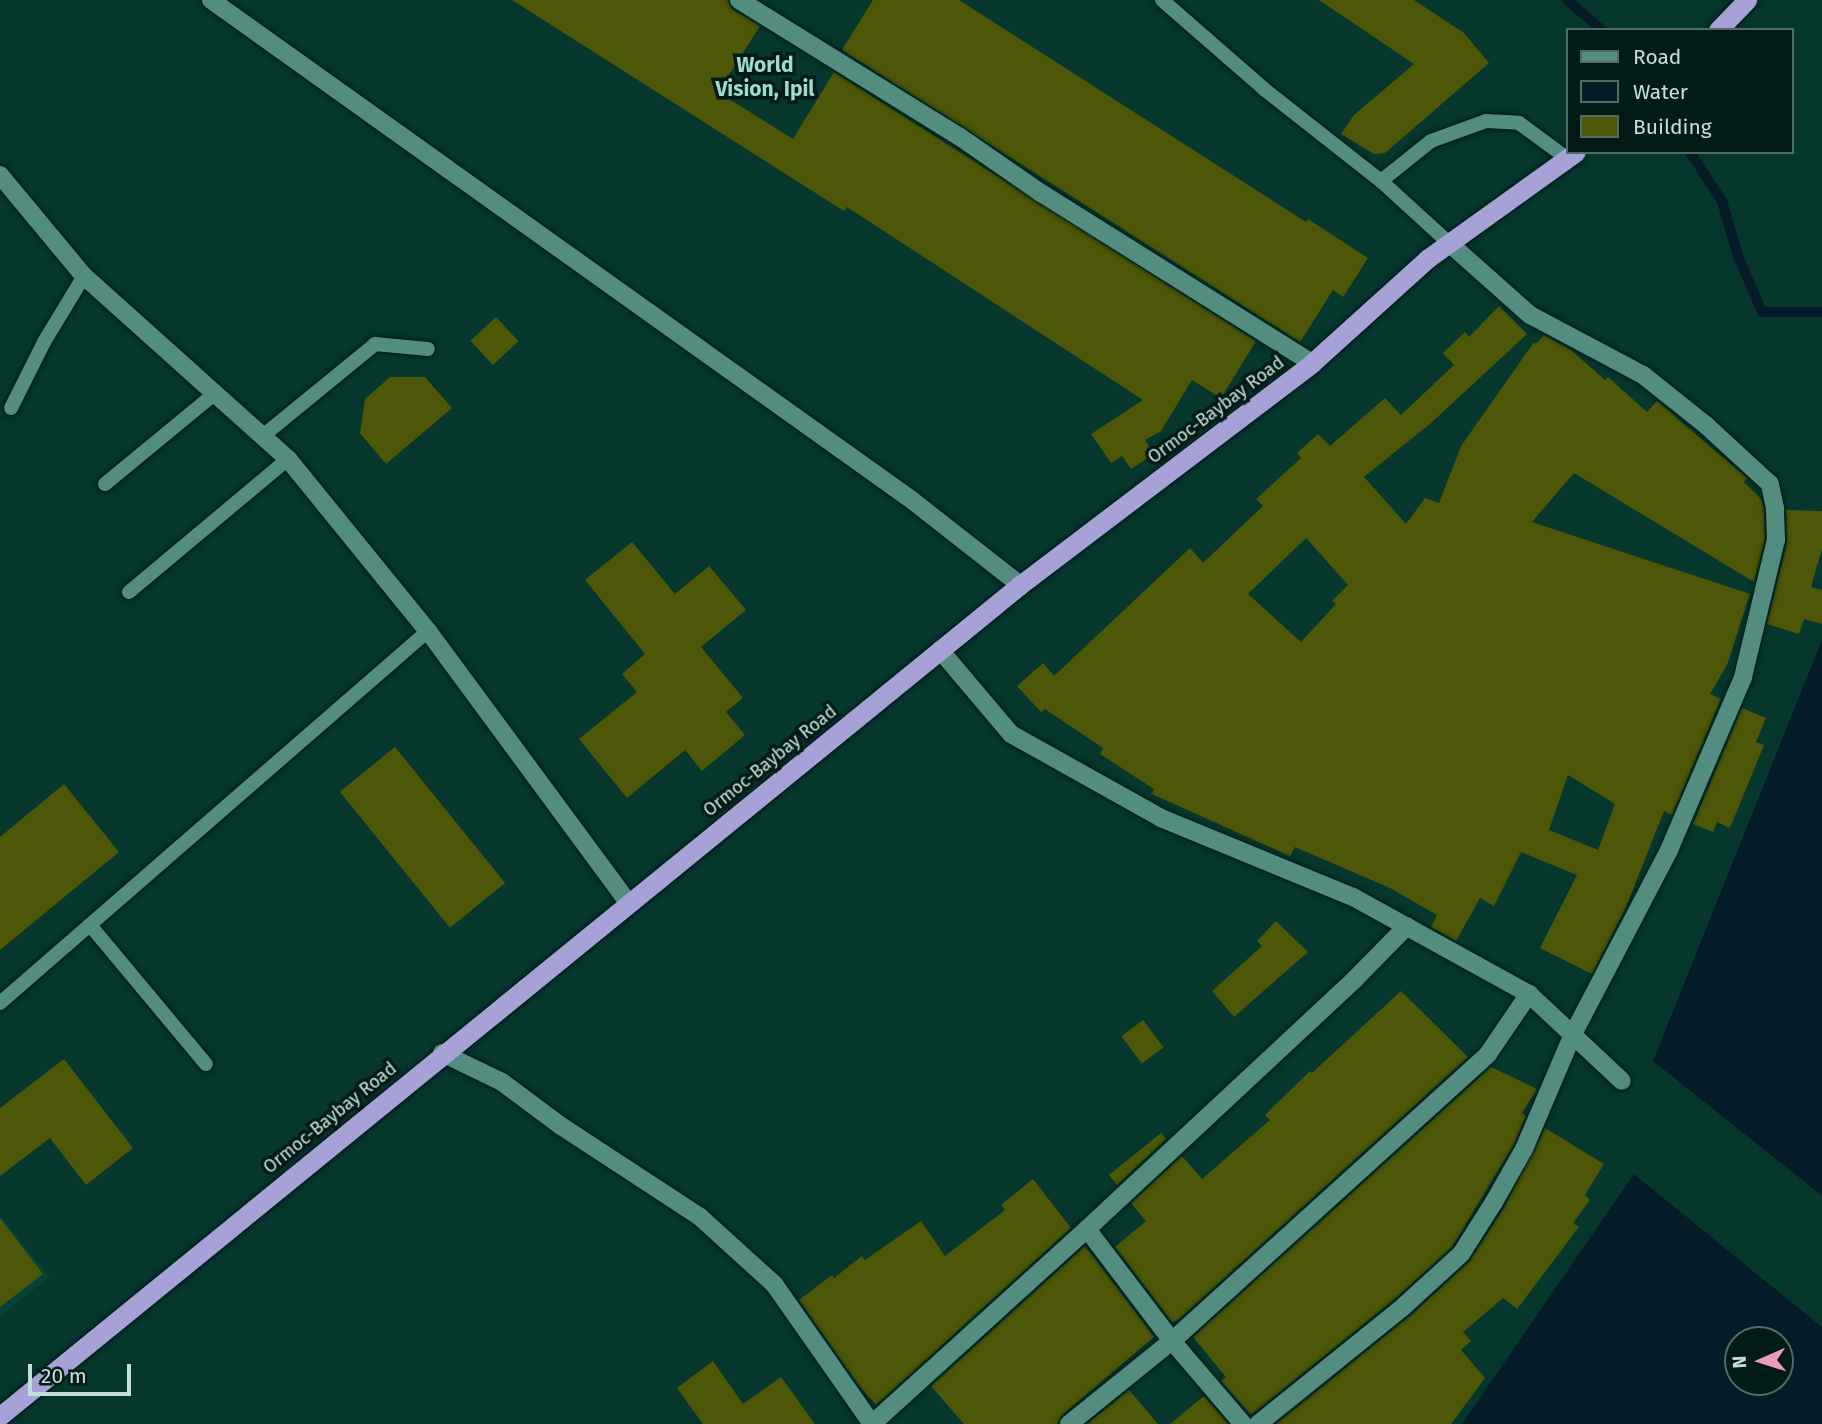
<!DOCTYPE html>
<style>
body{margin:0}
#map{position:relative;width:1822px;height:1424px;overflow:hidden;background:#05372d;font-family:"Fira Sans",sans-serif}
div>[style]{position:absolute}
.built>*{inset:0;background:#054237}
.water>*{inset:0;background:#051b28}
.pier>*{inset:0;background:#05372d}
.stream>*{height:10px;margin:-5px;padding:0 5px;transform-origin:5px;border-radius:5px;background:#051b28}
.building>*{inset:0;background:#4d5707;transform-origin:0 0}
.roads{filter:drop-shadow(0 0 2px #001c16) drop-shadow(0 0 2px #001c16)}
.service>*{height:14px;margin:-7px;padding:0 7px;transform-origin:7px;border-radius:7px;background:#528d7f}
.minor>*{height:18px;margin:-9px;padding:0 9px;transform-origin:9px;border-radius:9px;background:#528d7f}
.trunk>*{height:19px;margin:-9.5px;padding:0 9.5px;transform-origin:9.5px;border-radius:9.5px;background:#a6a2d8}
span{translate:-50% -50%;white-space:nowrap;text-align:center;line-height:1.15;-webkit-text-stroke:7px #031b16;paint-order:stroke}
.street-label{font-size:18px;color:#c3e0d8}
.quarter-label{font-size:21px;color:#9fdbcc;font-weight:700}
.legend{position:absolute;left:1566px;top:28px;width:228px;height:126px;box-sizing:border-box;background:#031b16;border:2px solid #506a64;margin:0;padding:9px 12px;list-style:none;font-size:21px;color:#c3e0d8}
.legend li{display:flex;align-items:center;gap:14px;height:35px}
.legend b{width:35px;border:2px solid #506a64}
.north{position:absolute;left:1724px;top:1326px;width:70px;height:70px;box-sizing:border-box;background:#031b16;border:2px solid #506a64;border-radius:50%;rotate:267deg;font-size:19px;font-weight:700;line-height:28px;text-align:center;color:#c3e0d8}
.north::after{content:'';display:block;margin:auto;width:24px;height:32px;background:#ef9ab8;clip-path:polygon(50% 0,100% 100%,50% 72%,0 100%)}
.scale{position:absolute;left:28px;top:1364px;width:103px;height:32px;box-sizing:border-box;border:4px solid #c3e0d8;border-top:0;padding-left:9px;font-size:21px;line-height:24px;white-space:nowrap;color:#c3e0d8;-webkit-text-stroke:5px #031b16;paint-order:stroke}
</style>
<div id="map">
<div class="built">
<div style="clip-path:polygon(0 1215px,50px 1277px,0 1316px)"></div>
</div>
<div class="water">
<div style="clip-path:polygon(1822px 640px,1822px 1196px,1653px 1061px)"></div>
<div style="clip-path:polygon(evenodd,1634px 1174px,1822px 1327px,1822px 1424px,1462px 1424px,1634px 1174px,1738px 1340px,1780px 1340px,1780px 1382px,1738px 1382px,1738px 1340px)"></div>
</div>
<div class="pier">
<div style="clip-path:polygon(1653px 1061px,1822px 1196px,1822px 1199px,1652px 1065px)"></div>
<div style="clip-path:polygon(1634px 1171px,1822px 1322px,1822px 1327px,1634px 1174px)"></div>
</div>
<div class="stream">
<div style="left:1567px;top:0;width:46px;rotate:40.6deg"></div>
<div style="left:1690px;top:152px;width:59px;rotate:56.9deg"></div>
<div style="left:1722px;top:201px;width:57px;rotate:73.8deg"></div>
<div style="left:1738px;top:256px;width:61px;rotate:66.8deg"></div>
<div style="left:1762px;top:312px;width:60px"></div>
</div>
<div class="building">
<div style="clip-path:polygon(512px 0,728px 0,732px 9px,760px 26px,718px 92px,793px 139px,834px 72px,1256px 341px,1221px 398px,1192px 380px,1161px 431px,1145px 440px,1154px 454px,1131px 469px,1122px 456px,1111px 463px,1091px 434px,1143px 400px,847px 207px,844px 211px)"></div>
<div style="clip-path:polygon(873px 0,959px 0,1306px 222px,1308px 219px,1368px 258px,1343px 297px,1333px 290px,1300px 342px,842px 50px)"></div>
<div style="clip-path:polygon(1319px 0,1414px 0,1464px 33px,1489px 63px,1385px 153px,1374px 154px,1341px 134px,1354px 115px,1414px 64px)"></div>
<div style="clip-path:polygon(evenodd,1499px 306px,1527px 334px,1431px 423px,1364px 477px,1406px 524px,1425px 498px,1439px 503px,1461px 446px,1534px 342px,1536px 344px,1544px 335px,1571px 350px,1605px 380px,1608px 377px,1647px 412px,1657px 401px,1747px 478px,1744px 482px,1761px 499px,1764px 509px,1765px 539px,1754px 582px,1574px 473px,1532px 522px,1750px 594px,1727px 665px,1710px 694px,1721px 699px,1672px 815px,1664px 811px,1626px 907px,1592px 974px,1540px 948px,1577px 875px,1521px 852px,1494px 906px,1480px 898px,1456px 941px,1431px 927px,1437px 915px,1390px 888px,1295px 847px,1290px 856px,1152px 794px,1154px 789px,1100px 754px,1103px 748px,1045px 709px,1041px 712px,1017px 686px,1043px 663px,1054px 676px,1190px 548px,1203px 563px,1263px 506px,1256px 499px,1301px 458px,1297px 453px,1318px 434px,1330px 446px,1385px 398px,1401px 415px,1454px 365px,1443px 353px,1465px 332px,1469px 337px,1499px 306px,1306px 538px,1348px 585px,1332px 601px,1336px 604px,1301px 642px,1248px 594px,1306px 538px,1499px 306px,1568px 775px,1615px 804px,1598px 850px,1549px 830px,1568px 775px)"></div>
<div style="left:496px;top:317px;width:33px;height:35px;rotate:47deg"></div>
<div style="clip-path:polygon(390px 377px,425px 377px,452px 408px,386px 464px,360px 433px,365px 399px)"></div>
<div style="clip-path:polygon(1786px 510px,1822px 511px,1822px 549px,1811px 587px,1822px 590px,1822px 624px,1804px 619px,1799px 634px,1767px 624px,1787px 543px)"></div>
<div style="clip-path:polygon(632px 542px,675px 594px,709px 566px,746px 610px,701px 647px,743px 698px,726px 712px,745px 735px,702px 771px,685px 750px,627px 798px,579px 739px,637px 692px,622px 674px,645px 654px,585px 580px)"></div>
<div style="clip-path:polygon(1742px 708px,1766px 718px,1756px 742px,1764px 745px,1730px 828px,1717px 822px,1713px 832px,1693px 824px)"></div>
<div style="left:395px;top:747px;width:175px;height:71px;rotate:51deg"></div>
<div style="clip-path:polygon(64px 784px,119px 852px,0 950px,0 837px)"></div>
<div style="clip-path:polygon(1276px 921px,1308px 952px,1234px 1017px,1212px 991px,1262px 946px,1257px 941px)"></div>
<div style="clip-path:polygon(1401px 991px,1468px 1057px,1178px 1320px,1172px 1322px,1115px 1247px,1146px 1221px,1131px 1203px,1182px 1156px,1202px 1179px,1270px 1120px,1265px 1115px,1310px 1071px,1312px 1073px)"></div>
<div style="left:1143px;top:1020px;width:34px;height:27px;rotate:53deg"></div>
<div style="clip-path:polygon(64px 1059px,133px 1148px,86px 1185px,50px 1138px,0 1176px,0 1108px)"></div>
<div style="clip-path:polygon(1491px 1067px,1537px 1089px,1522px 1113px,1526px 1116px,1514px 1144px,1452px 1247px,1397px 1297px,1251px 1415px,1221px 1381px,1226px 1377px,1193px 1337px)"></div>
<div style="clip-path:polygon(1545px 1128px,1604px 1164px,1585px 1195px,1590px 1200px,1573px 1223px,1579px 1227px,1517px 1309px,1503px 1298px,1463px 1332px,1471px 1341px,1461px 1350px,1485px 1378px,1451px 1424px,1276px 1424px,1411px 1315px,1469px 1262px,1504px 1208px)"></div>
<div style="clip-path:polygon(1161px 1133px,1166px 1139px,1117px 1185px,1109px 1175px)"></div>
<div style="clip-path:polygon(1033px 1179px,1071px 1228px,876px 1405px,860px 1387px,799px 1300px,832px 1275px,834px 1278px,862px 1256px,865px 1260px,921px 1221px,945px 1256px,1005px 1210px,1001px 1205px)"></div>
<div style="clip-path:polygon(0 1218px,43px 1274px,0 1307px)"></div>
<div style="clip-path:polygon(1085px 1246px,1154px 1337px,1062px 1415px,1058px 1424px,964px 1424px,931px 1386px)"></div>
<div style="clip-path:polygon(713px 1361px,743px 1404px,781px 1377px,815px 1424px,703px 1424px,677px 1388px)"></div>
<div style="clip-path:polygon(1129px 1390px,1158px 1424px,1087px 1424px)"></div>
<div style="clip-path:polygon(1204px 1396px,1228px 1424px,1170px 1424px)"></div>
</div>
<div class="roads">
<div class="service">
<div style="left:1162px;top:0;width:135px;rotate:41.1deg"></div>
<div style="left:1264px;top:89px;width:149px;rotate:38.2deg"></div>
<div style="left:1449px;top:243px;width:92px;rotate:-137.6deg"></div>
<div style="left:1381px;top:181px;width:64px;rotate:-38.7deg"></div>
<div style="left:1431px;top:141px;width:59px;rotate:-20deg"></div>
<div style="left:1486px;top:121px;width:33px;rotate:3deg"></div>
<div style="left:1519px;top:123px;width:61px;rotate:36.3deg"></div>
<div style="left:11px;top:408px;width:74px;rotate:-63.4deg"></div>
<div style="left:44px;top:342px;width:77px;rotate:-58.8deg"></div>
<div style="left:264px;top:435px;width:144px;rotate:-39.3deg"></div>
<div style="left:375px;top:344px;width:53px;rotate:5.4deg"></div>
<div style="left:105px;top:484px;width:141px;rotate:-39.5deg"></div>
<div style="left:129px;top:592px;width:207px;rotate:-39.9deg"></div>
<div style="left:90px;top:925px;width:181px;rotate:50.2deg"></div>
<div style="left:0;top:1003px;width:567px;rotate:-41deg"></div>
</div>
<div class="minor">
<div style="left:211px;top:0;width:862px;rotate:35.51deg"></div>
<div style="left:913px;top:501px;width:136px;rotate:38.1deg"></div>
<div style="left:739px;top:0;width:260px;rotate:31.8deg"></div>
<div style="left:960px;top:137px;width:98px;rotate:34.7deg"></div>
<div style="left:1041px;top:193px;width:320px;rotate:32.1deg"></div>
<div style="left:0;top:175px;width:131px;rotate:50.3deg"></div>
<div style="left:84px;top:276px;width:274px;rotate:41.9deg"></div>
<div style="left:288px;top:459px;width:222px;rotate:50.9deg"></div>
<div style="left:428px;top:631px;width:339px;rotate:53.6deg"></div>
<div style="left:940px;top:650px;width:110px;rotate:49.8deg"></div>
<div style="left:1011px;top:734px;width:172px;rotate:29.2deg"></div>
<div style="left:1161px;top:818px;width:208px;rotate:22.4deg"></div>
<div style="left:1353px;top:897px;width:201px;rotate:28.9deg"></div>
<div style="left:1529px;top:994px;width:127px;rotate:43.1deg"></div>
<div style="left:442px;top:1053px;width:67px;rotate:25.8deg"></div>
<div style="left:502px;top:1082px;width:74px;rotate:36.7deg"></div>
<div style="left:561px;top:1126px;width:166px;rotate:33.2deg"></div>
<div style="left:700px;top:1217px;width:100px;rotate:42.2deg"></div>
<div style="left:774px;top:1284px;width:171px;rotate:55deg"></div>
<div style="left:872px;top:1424px;width:290px;rotate:-42.2deg"></div>
<div style="left:1087px;top:1229px;width:367px;rotate:-43deg"></div>
<div style="left:1355px;top:979px;width:74px;rotate:-45.5deg"></div>
<div style="left:1087px;top:1229px;width:141px;rotate:52.8deg"></div>
<div style="left:1172px;top:1341px;width:109px;rotate:49.5deg"></div>
<div style="left:1069px;top:1424px;width:132px;rotate:-38.9deg"></div>
<div style="left:1172px;top:1341px;width:427px;rotate:-42.2deg"></div>
<div style="left:1488px;top:1054px;width:73px;rotate:-55.7deg"></div>
<div style="left:1258px;top:1424px;width:188px;rotate:-38.9deg"></div>
<div style="left:1404px;top:1306px;width:77px;rotate:-42.4deg"></div>
<div style="left:1461px;top:1254px;width:62px;rotate:-57.6deg"></div>
<div style="left:1494px;top:1202px;width:61px;rotate:-60.5deg"></div>
<div style="left:1524px;top:1149px;width:125px;rotate:-66.9deg"></div>
<div style="left:1573px;top:1034px;width:208px;rotate:-62.4deg"></div>
<div style="left:1669px;top:850px;width:188px;rotate:-66.8deg"></div>
<div style="left:1743px;top:677px;width:141px;rotate:-76.5deg"></div>
<div style="left:1776px;top:540px;width:32px;rotate:-92deg"></div>
<div style="left:1775px;top:508px;width:25px;rotate:-102deg"></div>
<div style="left:1770px;top:484px;width:86px;rotate:-137.4deg"></div>
<div style="left:1707px;top:426px;width:82px;rotate:-141.4deg"></div>
<div style="left:1643px;top:375px;width:128px;rotate:-152deg"></div>
<div style="left:1530px;top:315px;width:108px;rotate:-138.4deg"></div>
</div>
<div class="trunk">
<div style="left:1718px;top:30px;width:42px;rotate:-46deg"></div>
<div style="left:0;top:1416px;width:1316px;rotate:-39.17deg"></div>
<div style="left:1020px;top:585px;width:367px;rotate:-37.2deg"></div>
<div style="left:1312px;top:363px;width:155px;rotate:-42.1deg"></div>
<div style="left:1427px;top:259px;width:183px;rotate:-35.7deg"></div>
</div>
</div>
<div class="street-label">
<span style="left:1216px;top:410px;rotate:-37deg">Ormoc-Baybay Road</span>
<span style="left:770px;top:761px;rotate:-39deg">Ormoc-Baybay Road</span>
<span style="left:330px;top:1118px;rotate:-39deg">Ormoc-Baybay Road</span>
</div>
<div class="quarter-label">
<span style="left:765px;top:77px">World<br>Vision, Ipil</span>
</div>
<ul class="legend">
<li><b style="height:9px;background:#528d7f"></b>Road</li>
<li><b style="height:19px;background:#051b28"></b>Water</li>
<li><b style="height:19px;background:#4d5707"></b>Building</li>
</ul>
<div class="north">N</div>
<div class="scale">20 m</div>
</div>
